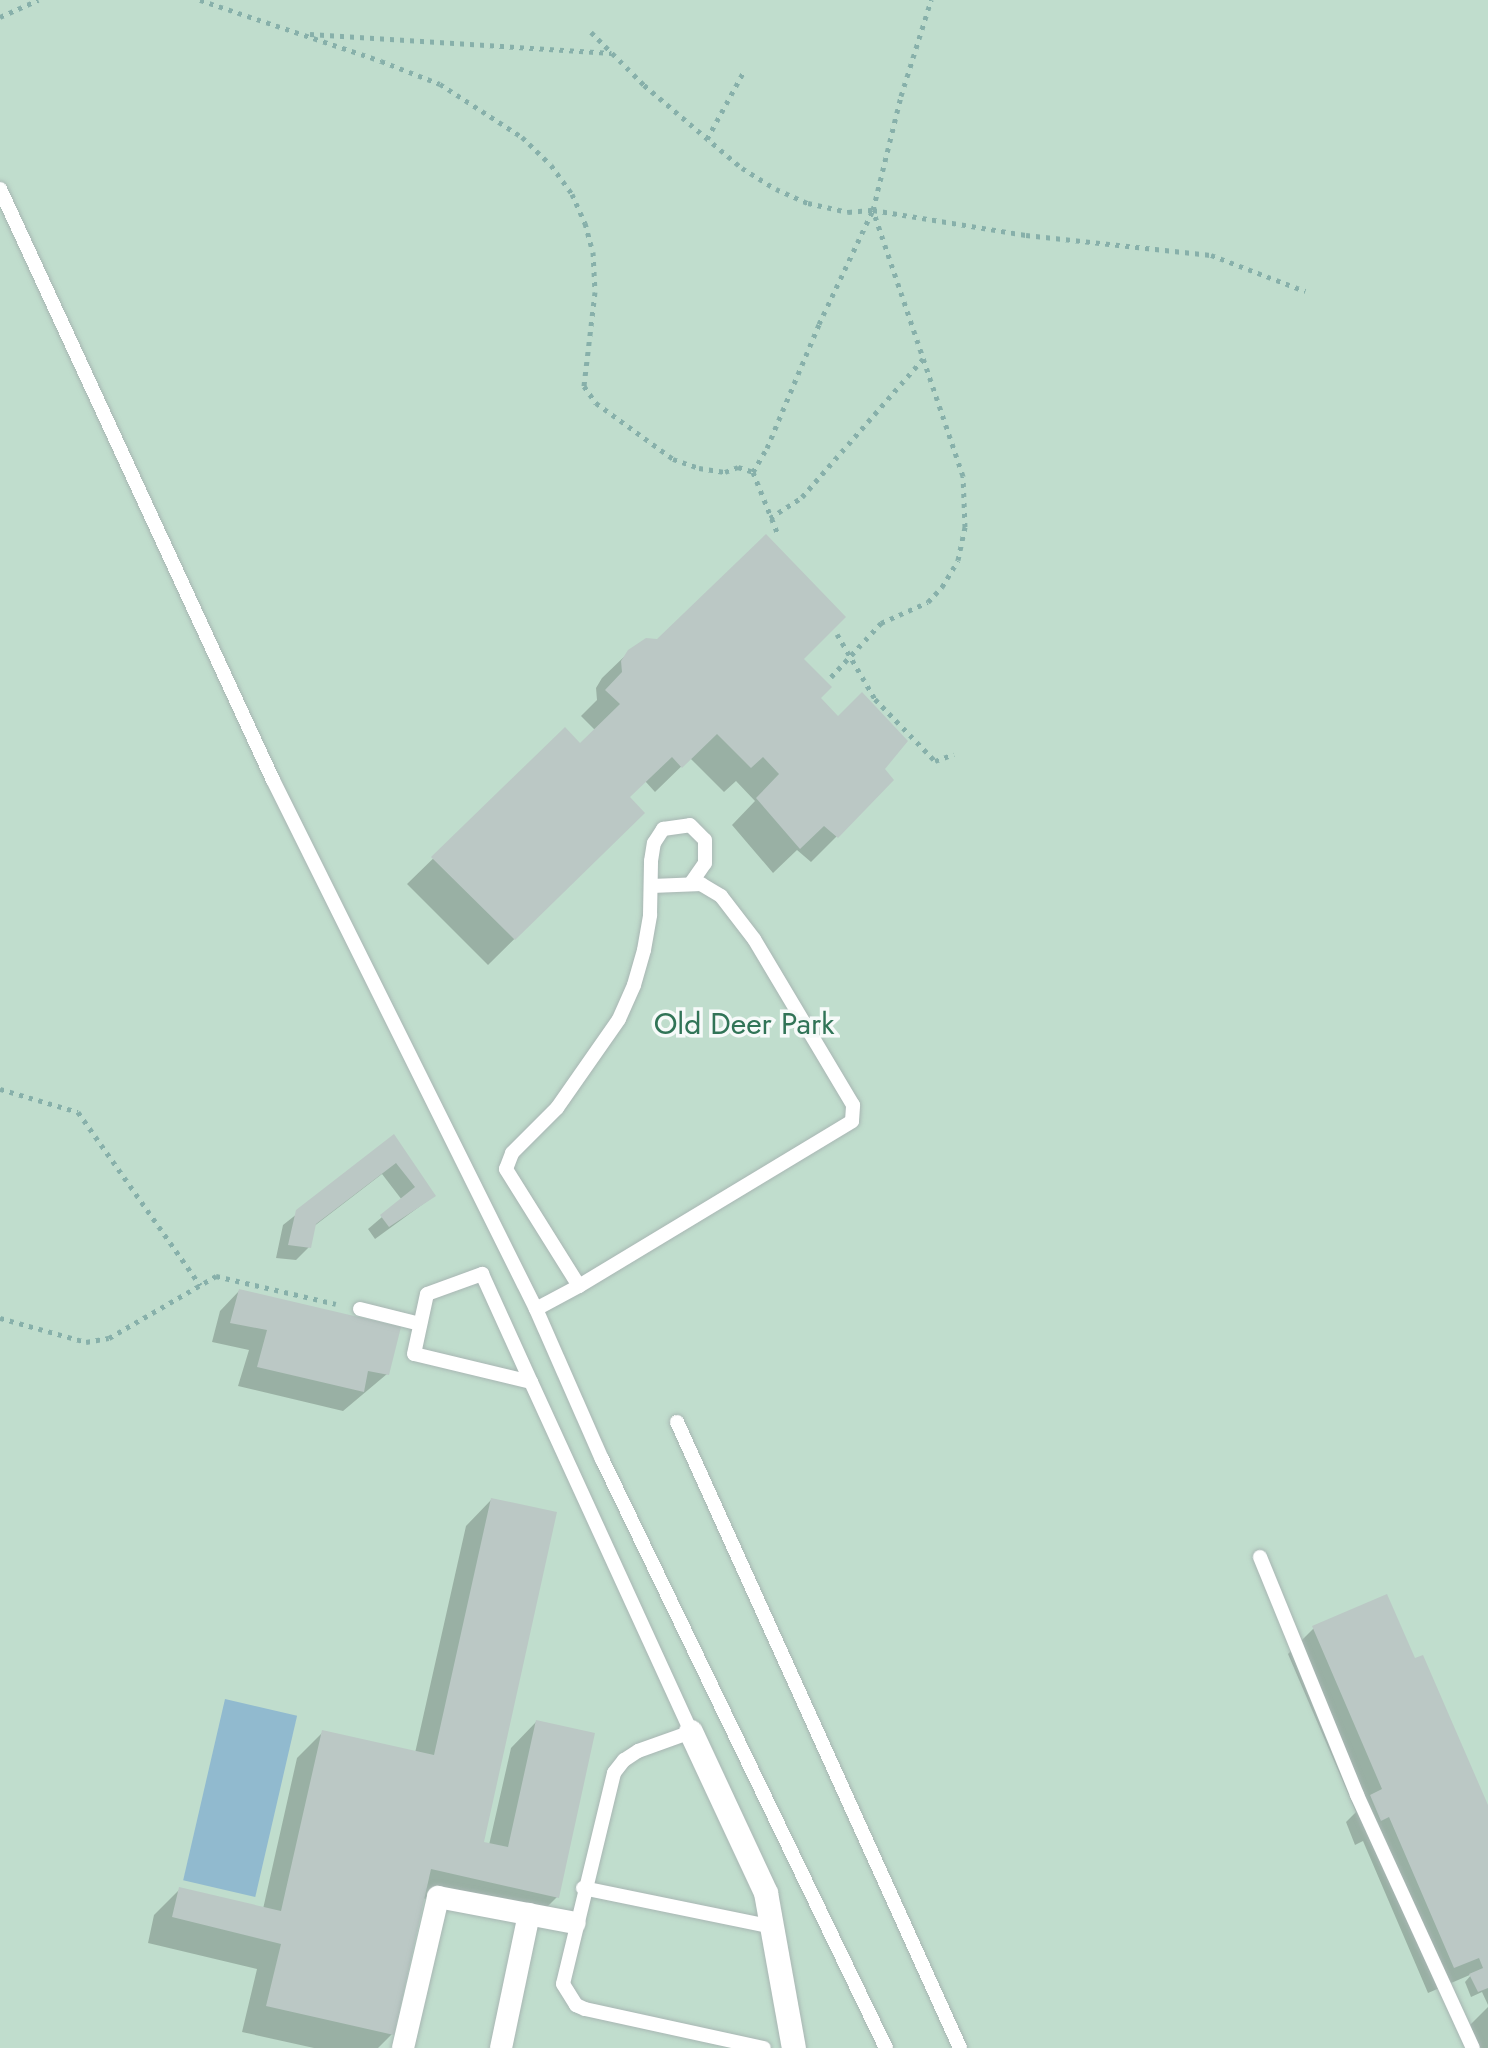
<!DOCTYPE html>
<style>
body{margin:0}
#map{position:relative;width:1488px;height:2048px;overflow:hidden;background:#e5eeeb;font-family:Jost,sans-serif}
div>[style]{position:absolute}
.green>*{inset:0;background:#c0ddcd;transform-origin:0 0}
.water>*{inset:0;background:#91bacf;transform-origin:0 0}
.shadow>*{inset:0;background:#0003}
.building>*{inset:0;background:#bbc8c5}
.path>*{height:5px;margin-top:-2.5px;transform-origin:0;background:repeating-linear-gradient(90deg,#87b0aa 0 4px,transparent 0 10px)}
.roads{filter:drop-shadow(0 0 2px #a8b6b3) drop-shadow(0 0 2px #a8b6b3)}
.service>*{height:14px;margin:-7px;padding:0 7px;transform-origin:7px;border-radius:7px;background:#fff}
.pedestrian>*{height:22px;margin:-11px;padding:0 11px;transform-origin:11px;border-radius:11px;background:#fff}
.minor>*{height:24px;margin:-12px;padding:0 12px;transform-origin:12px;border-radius:12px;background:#fff}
span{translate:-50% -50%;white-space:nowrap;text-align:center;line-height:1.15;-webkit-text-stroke:7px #f6faf9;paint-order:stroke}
.park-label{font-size:30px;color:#317457}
</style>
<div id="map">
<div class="green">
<div style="left:0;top:0;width:1488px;height:2048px"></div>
</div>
<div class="water">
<div style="left:225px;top:1699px;width:74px;height:186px;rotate:13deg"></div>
</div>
<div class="shadow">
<div style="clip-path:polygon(629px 652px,802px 659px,818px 698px,883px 769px,837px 836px,811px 862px,797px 850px,773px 873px,732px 825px,755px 801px,736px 781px,724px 792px,690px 758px,655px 792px,645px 781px,628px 797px,642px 813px,488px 965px,407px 884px,565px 730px,580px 746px,596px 731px,581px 716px,597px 700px,596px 688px,602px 678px)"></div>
<div style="clip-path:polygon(394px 1137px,434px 1196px,375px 1239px,368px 1229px,402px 1200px,382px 1174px,313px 1227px,309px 1247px,296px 1260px,276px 1258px,283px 1225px)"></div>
<div style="clip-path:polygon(239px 1291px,387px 1374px,343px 1411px,238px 1386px,249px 1350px,212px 1342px,220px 1311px)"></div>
<div style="clip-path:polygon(491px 1500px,482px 1843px,489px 1845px,511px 1748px,536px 1722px,557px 1897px,531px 1923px,422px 1898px,392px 2034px,378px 2048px,314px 2048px,242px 2032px,257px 1969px,148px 1943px,154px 1915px,180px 1889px,263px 1909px,297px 1758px,323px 1732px,415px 1753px,466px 1526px)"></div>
<div style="clip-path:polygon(1314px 1628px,1414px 1660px,1488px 1810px,1488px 2005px,1482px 1992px,1471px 1997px,1465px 1982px,1472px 1974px,1428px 1993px,1363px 1841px,1355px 1845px,1346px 1822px,1356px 1812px,1288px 1654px)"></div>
<div style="clip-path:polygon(1488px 2007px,1488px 2048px,1480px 2048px,1470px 2025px)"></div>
</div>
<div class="building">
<div style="clip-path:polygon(766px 534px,846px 617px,804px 659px,832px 687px,821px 698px,838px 716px,862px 692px,908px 741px,885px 769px,894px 780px,838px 838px,824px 826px,800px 849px,756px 798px,779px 774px,763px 757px,751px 768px,717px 734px,682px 768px,672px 757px,630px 797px,645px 813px,515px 940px,431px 857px,565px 727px,580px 743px,620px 704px,605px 690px,622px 672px,621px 661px,628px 650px,646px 638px,657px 639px)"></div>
<div style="clip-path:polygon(394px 1134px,436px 1196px,389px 1227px,380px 1215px,415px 1187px,396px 1163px,316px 1224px,311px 1248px,288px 1245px,296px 1210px)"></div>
<div style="clip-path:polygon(239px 1289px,401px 1327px,389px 1375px,368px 1371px,364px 1392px,257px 1367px,267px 1330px,230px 1323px)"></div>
<div style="clip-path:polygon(491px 1498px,557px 1512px,484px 1842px,508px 1847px,536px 1720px,595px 1733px,559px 1898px,431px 1869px,394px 2035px,266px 2006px,281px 1944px,172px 1917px,179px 1887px,281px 1911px,322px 1730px,434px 1755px)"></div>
<div style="clip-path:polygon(1387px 1594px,1415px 1658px,1423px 1655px,1488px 1805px,1488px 1988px,1478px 1992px,1469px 1974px,1483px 1968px,1479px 1958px,1454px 1968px,1389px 1817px,1381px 1821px,1370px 1795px,1382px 1789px,1312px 1626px)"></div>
</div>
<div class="path">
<div style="left:200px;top:0;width:191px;rotate:18.6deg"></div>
<div style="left:381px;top:61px;width:63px;rotate:21.3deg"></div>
<div style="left:440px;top:84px;width:98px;rotate:32.9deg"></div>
<div style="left:522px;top:137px;width:40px;rotate:44deg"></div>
<div style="left:551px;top:165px;width:36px;rotate:54deg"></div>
<div style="left:572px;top:194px;width:32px;rotate:66deg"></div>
<div style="left:585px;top:223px;width:30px;rotate:75deg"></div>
<div style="left:593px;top:252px;width:40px;rotate:87.1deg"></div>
<div style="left:595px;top:292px;width:95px;rotate:96.7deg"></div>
<div style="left:584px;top:386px;width:21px;rotate:55deg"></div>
<div style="left:596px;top:403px;width:95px;rotate:36deg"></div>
<div style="left:673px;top:459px;width:28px;rotate:19deg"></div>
<div style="left:699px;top:468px;width:26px;rotate:9deg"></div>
<div style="left:725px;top:472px;width:14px;rotate:-21deg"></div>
<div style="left:738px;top:467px;width:16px;rotate:18deg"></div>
<div style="left:753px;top:472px;width:65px;rotate:68.2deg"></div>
<div style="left:0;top:17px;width:42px;rotate:-24.1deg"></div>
<div style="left:591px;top:32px;width:75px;rotate:45deg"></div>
<div style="left:644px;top:85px;width:128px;rotate:40.3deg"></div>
<div style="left:742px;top:168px;width:40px;rotate:32deg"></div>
<div style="left:776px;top:189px;width:35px;rotate:24deg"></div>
<div style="left:808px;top:203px;width:41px;rotate:12.7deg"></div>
<div style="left:848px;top:212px;width:25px;rotate:-5deg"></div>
<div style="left:873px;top:210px;width:155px;rotate:9.3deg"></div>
<div style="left:1026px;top:235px;width:186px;rotate:6.2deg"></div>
<div style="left:1211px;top:255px;width:101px;rotate:21deg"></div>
<div style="left:310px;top:34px;width:302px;rotate:3.6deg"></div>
<div style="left:707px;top:139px;width:77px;rotate:-61.4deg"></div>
<div style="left:753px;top:472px;width:28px;rotate:-60deg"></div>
<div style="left:767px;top:448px;width:134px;rotate:-67.2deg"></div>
<div style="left:819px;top:324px;width:126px;rotate:-64.7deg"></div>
<div style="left:873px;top:210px;width:117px;rotate:-76.2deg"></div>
<div style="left:901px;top:96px;width:101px;rotate:-72.6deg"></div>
<div style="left:770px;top:518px;width:38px;rotate:-33deg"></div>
<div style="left:802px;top:497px;width:184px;rotate:-48.8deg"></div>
<div style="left:837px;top:634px;width:75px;rotate:59.7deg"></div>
<div style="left:875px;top:699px;width:86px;rotate:45.9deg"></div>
<div style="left:935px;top:761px;width:20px;rotate:-20deg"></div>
<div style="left:831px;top:677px;width:74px;rotate:-47.2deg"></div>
<div style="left:881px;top:623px;width:51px;rotate:-24.1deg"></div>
<div style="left:928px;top:602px;width:21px;rotate:-47deg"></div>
<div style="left:942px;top:587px;width:31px;rotate:-59deg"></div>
<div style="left:958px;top:560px;width:34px;rotate:-78deg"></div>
<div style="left:965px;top:527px;width:51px;rotate:-92.2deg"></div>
<div style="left:963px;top:476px;width:281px;rotate:-108.7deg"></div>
<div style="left:0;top:1089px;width:81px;rotate:16.4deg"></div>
<div style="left:78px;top:1112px;width:212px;rotate:54.8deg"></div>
<div style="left:0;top:1318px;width:89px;rotate:15.6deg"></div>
<div style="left:86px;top:1342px;width:23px;rotate:-10deg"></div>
<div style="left:109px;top:1338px;width:124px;rotate:-30.1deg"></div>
<div style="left:216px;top:1276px;width:123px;rotate:13.1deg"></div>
</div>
<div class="roads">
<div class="service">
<div style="left:0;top:189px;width:651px;rotate:65.21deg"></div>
<div style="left:273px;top:780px;width:591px;rotate:63.57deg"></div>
<div style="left:536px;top:1309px;width:164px;rotate:66.3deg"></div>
<div style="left:602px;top:1459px;width:654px;rotate:64.26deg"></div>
<div style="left:579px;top:1286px;width:319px;rotate:-31.1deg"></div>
<div style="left:852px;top:1121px;width:16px;rotate:-86deg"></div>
<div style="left:853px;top:1105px;width:193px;rotate:-120.8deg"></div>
<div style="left:754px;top:939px;width:54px;rotate:-127.5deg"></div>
<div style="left:721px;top:896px;width:23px;rotate:-149deg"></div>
<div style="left:701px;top:884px;width:49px;rotate:177.7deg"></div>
<div style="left:360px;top:1309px;width:62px;rotate:14deg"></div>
<div style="left:536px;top:1309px;width:49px;rotate:-28.1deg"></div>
<div style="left:579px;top:1286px;width:138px;rotate:-122deg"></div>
<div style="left:506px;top:1169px;width:17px;rotate:-69deg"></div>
<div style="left:512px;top:1153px;width:64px;rotate:-45deg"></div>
<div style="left:557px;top:1108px;width:108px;rotate:-55.1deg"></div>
<div style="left:619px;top:1019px;width:37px;rotate:-66deg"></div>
<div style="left:634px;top:985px;width:36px;rotate:-74deg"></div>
<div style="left:644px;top:950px;width:36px;rotate:-80deg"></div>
<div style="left:650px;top:915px;width:54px;rotate:-88.9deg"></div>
<div style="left:651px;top:861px;width:18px;rotate:-81deg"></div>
<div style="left:654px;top:843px;width:17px;rotate:-57deg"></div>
<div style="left:663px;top:829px;width:27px;rotate:-8deg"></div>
<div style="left:690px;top:825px;width:21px;rotate:45deg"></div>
<div style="left:705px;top:840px;width:23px;rotate:90deg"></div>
<div style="left:705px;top:863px;width:24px;rotate:125deg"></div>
<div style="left:531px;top:1382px;width:120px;rotate:-166.5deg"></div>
<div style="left:414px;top:1354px;width:61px;rotate:-77.8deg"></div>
<div style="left:427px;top:1294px;width:59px;rotate:-20deg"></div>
<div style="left:482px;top:1274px;width:119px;rotate:65.6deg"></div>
<div style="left:531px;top:1382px;width:385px;rotate:65.4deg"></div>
<div style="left:691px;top:1732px;width:56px;rotate:160.3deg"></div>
<div style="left:638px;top:1751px;width:17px;rotate:147deg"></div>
<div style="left:624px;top:1760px;width:16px;rotate:128deg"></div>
<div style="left:614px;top:1773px;width:217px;rotate:103.6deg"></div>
<div style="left:563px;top:1984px;width:25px;rotate:58deg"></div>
<div style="left:576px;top:2005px;width:10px;rotate:24deg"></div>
<div style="left:585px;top:2009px;width:183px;rotate:12.3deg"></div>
<div style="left:677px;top:1422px;width:687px;rotate:65.67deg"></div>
<div style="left:1260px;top:1557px;width:257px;rotate:67.8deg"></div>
<div style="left:1357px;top:1795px;width:278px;rotate:65.4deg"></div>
<div style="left:583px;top:1888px;width:194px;rotate:11.6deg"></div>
</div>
<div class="pedestrian">
<div style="left:403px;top:2048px;width:155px;rotate:-76.9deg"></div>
<div style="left:438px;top:1897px;width:139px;rotate:10.7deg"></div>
<div style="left:501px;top:2048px;width:137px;rotate:-78.2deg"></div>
</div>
<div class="minor">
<div style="left:691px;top:1732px;width:178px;rotate:65deg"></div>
<div style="left:766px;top:1893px;width:158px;rotate:79.8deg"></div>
</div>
</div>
<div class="park-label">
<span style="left:744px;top:1024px">Old Deer Park</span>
</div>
</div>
